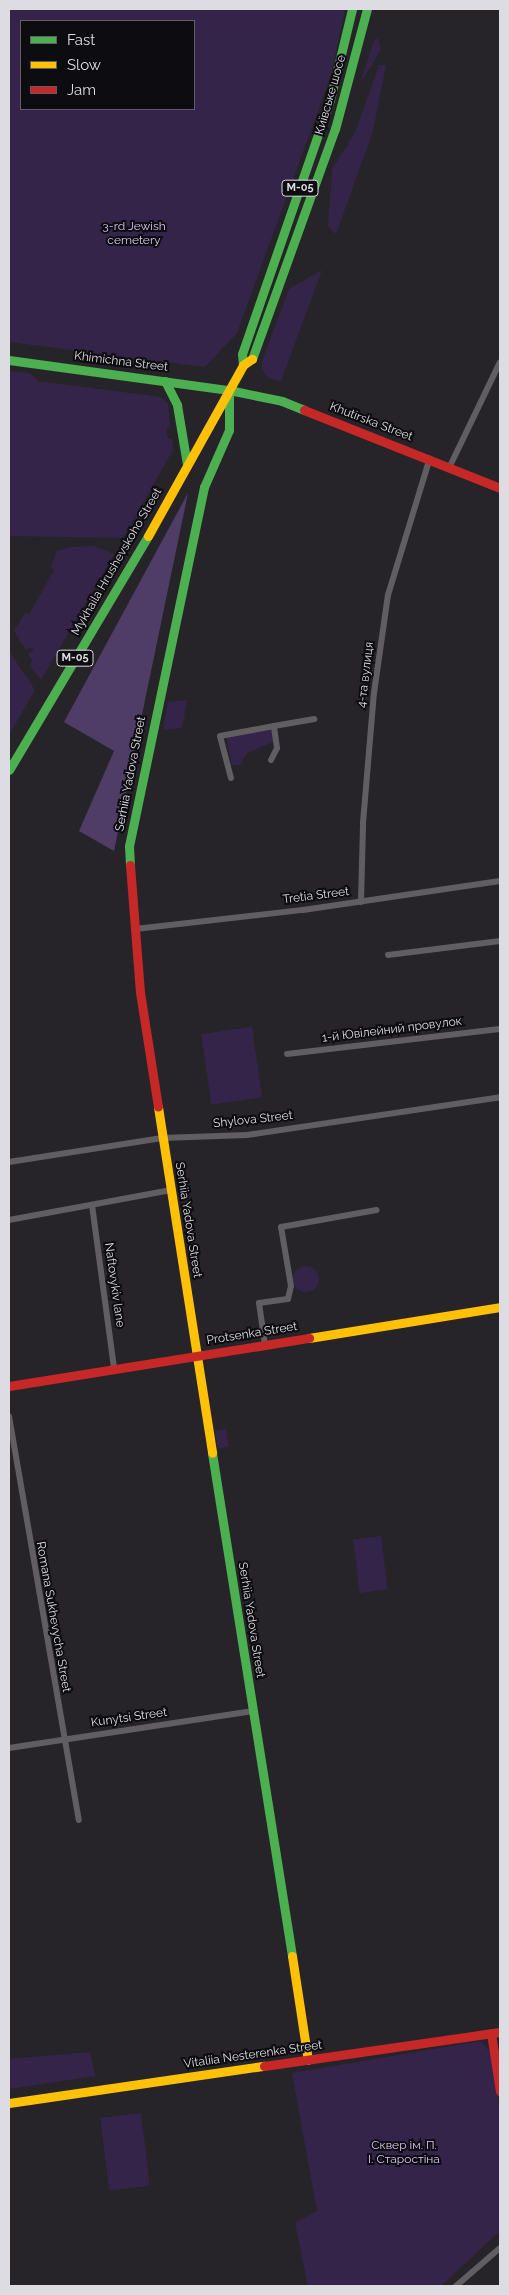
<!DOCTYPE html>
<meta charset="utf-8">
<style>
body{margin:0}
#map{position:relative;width:509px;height:2295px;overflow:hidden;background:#262429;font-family:Raleway,sans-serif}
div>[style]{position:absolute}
.green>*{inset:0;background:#35244a;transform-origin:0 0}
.round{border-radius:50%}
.forest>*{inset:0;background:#4f3d67}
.street>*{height:6px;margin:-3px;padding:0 3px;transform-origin:3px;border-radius:3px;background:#605e63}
.fast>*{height:9px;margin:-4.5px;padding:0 4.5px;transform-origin:4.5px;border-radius:4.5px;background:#4caf50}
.slow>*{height:9px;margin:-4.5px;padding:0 4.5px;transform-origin:4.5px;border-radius:4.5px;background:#ffc107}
.jam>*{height:9px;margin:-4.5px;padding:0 4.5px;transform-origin:4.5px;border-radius:4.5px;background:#c62828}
span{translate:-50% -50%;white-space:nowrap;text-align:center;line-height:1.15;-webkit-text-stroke:4px #0d0c10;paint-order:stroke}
.shield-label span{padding:1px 4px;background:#0d0c10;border:1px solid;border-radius:4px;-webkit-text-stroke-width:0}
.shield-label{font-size:11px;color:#dedce3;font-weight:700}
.street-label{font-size:12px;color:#dedce3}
.park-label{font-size:12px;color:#d8c6f5}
.frame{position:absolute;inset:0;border:10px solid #dedce3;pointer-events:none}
.legend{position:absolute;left:20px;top:20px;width:175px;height:90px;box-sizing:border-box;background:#0d0c10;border:1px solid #615f64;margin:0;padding:6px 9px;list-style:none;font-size:15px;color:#dedce3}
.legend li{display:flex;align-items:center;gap:10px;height:25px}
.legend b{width:25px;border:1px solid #615f64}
</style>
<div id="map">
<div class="green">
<div style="clip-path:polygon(evenodd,9px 9px,345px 9px,331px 75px,237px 333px,205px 367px,9px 342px,9px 9px,21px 21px,194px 21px,194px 109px,21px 109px,21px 21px)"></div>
<div style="clip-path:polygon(378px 38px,381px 50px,360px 83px,374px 41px)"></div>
<div style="clip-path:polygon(379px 65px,386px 65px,373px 131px,336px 234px,328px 226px,332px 169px,355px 133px)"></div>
<div style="clip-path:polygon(322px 270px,281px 381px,268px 378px,262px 369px,262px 361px,289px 289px)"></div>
<div style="clip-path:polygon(9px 371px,29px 373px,38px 381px,161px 397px,168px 404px,170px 427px,166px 428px,168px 439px,172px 439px,173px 450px,123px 538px,9px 536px)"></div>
<div style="clip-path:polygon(94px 546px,114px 554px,41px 680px,30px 666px,32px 660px,28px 654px,34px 650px,31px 647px,26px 650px,14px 631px,25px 613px,29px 615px,54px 570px,51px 567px,57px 551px,70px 547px)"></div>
<div style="clip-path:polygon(9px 651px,35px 690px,9px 735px)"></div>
<div style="clip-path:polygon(187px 700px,182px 728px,163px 730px,168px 702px)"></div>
<div style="clip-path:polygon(273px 728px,275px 741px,247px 753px,240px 765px,232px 765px,226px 734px)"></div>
<div style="left:252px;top:1027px;width:71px;height:51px;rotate:82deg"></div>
<div class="round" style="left:293px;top:1266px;width:26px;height:26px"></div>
<div style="left:226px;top:1429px;width:18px;height:11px;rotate:81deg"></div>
<div style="left:381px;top:1536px;width:54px;height:28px;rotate:83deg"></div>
<div style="clip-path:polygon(481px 2041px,492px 2055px,500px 2116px,500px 2231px,441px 2286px,308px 2286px,295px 2223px,317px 2211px,292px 2073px)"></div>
<div style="clip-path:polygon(90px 2052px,95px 2076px,9px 2089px,9px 2059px)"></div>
<div style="left:141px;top:2113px;width:73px;height:41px;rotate:83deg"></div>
</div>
<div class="forest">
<div style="clip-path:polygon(188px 493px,127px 787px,114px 851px,79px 831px,114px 751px,64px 722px)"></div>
</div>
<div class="street">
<div style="left:450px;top:466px;width:115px;rotate:-64.3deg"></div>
<div style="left:271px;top:760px;width:13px;rotate:-63deg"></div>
<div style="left:277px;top:748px;width:22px;rotate:-98deg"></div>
<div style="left:274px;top:726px;width:41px;rotate:-9.9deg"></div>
<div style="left:231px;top:778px;width:43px;rotate:-104.7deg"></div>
<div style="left:220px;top:736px;width:55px;rotate:-10.5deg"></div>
<div style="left:361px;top:902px;width:79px;rotate:-88.5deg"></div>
<div style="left:363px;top:823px;width:130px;rotate:-85.2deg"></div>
<div style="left:374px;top:693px;width:99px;rotate:-81.9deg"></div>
<div style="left:388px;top:595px;width:143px;rotate:-73deg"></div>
<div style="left:135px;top:929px;width:169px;rotate:-6.5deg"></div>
<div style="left:303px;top:910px;width:199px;rotate:-8.4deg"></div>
<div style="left:388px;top:955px;width:113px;rotate:-7.1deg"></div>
<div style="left:287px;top:1054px;width:214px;rotate:-6.7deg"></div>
<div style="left:9px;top:1162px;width:155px;rotate:-8.9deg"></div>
<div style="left:162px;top:1138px;width:85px;rotate:-2deg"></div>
<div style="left:247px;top:1135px;width:256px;rotate:-8.5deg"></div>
<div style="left:92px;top:1205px;width:163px;rotate:82.3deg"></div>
<div style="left:9px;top:1220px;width:165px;rotate:-10.5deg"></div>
<div style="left:265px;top:1345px;width:42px;rotate:-98.1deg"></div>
<div style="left:259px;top:1303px;width:29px;rotate:-8deg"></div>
<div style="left:288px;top:1299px;width:13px;rotate:-77deg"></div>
<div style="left:291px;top:1286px;width:60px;rotate:-99.6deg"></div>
<div style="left:281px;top:1227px;width:97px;rotate:-10.1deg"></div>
<div style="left:9px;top:1416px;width:410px;rotate:80.2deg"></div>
<div style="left:9px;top:1748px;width:247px;rotate:-8.6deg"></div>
<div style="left:456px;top:2286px;width:58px;rotate:-40.8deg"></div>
</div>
<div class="fast">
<div style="left:252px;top:359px;width:245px;rotate:-70.2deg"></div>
<div style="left:335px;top:129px;width:124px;rotate:-75.1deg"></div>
<div style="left:9px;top:360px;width:222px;rotate:7.8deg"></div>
<div style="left:229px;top:390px;width:54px;rotate:11.7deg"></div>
<div style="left:282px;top:401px;width:24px;rotate:22deg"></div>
<div style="left:243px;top:365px;width:11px;rotate:-95deg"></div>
<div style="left:242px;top:354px;width:269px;rotate:-70.9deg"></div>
<div style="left:330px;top:100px;width:94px;rotate:-76.4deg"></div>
<div style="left:165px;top:381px;width:27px;rotate:63deg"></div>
<div style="left:177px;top:405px;width:60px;rotate:80.4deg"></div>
<div style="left:9px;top:770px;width:272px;rotate:-59.3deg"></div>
<div style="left:130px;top:865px;width:19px;rotate:-93deg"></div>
<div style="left:129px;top:846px;width:367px;rotate:-78.2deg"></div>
<div style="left:204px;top:487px;width:62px;rotate:-66.3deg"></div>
<div style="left:229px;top:430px;width:40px;rotate:-90deg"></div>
<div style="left:212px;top:1453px;width:509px;rotate:80.96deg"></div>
</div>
<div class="slow">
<div style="left:148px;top:536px;width:196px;rotate:-60.9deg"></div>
<div style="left:243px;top:365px;width:11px;rotate:-34deg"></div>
<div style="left:158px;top:1107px;width:350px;rotate:81.1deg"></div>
<div style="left:309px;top:1338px;width:193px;rotate:-9.2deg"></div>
<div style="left:292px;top:1956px;width:105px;rotate:81.3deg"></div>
<div style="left:9px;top:2103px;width:258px;rotate:-8.3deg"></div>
</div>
<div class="jam">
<div style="left:304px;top:410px;width:211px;rotate:21.7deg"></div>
<div style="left:130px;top:865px;width:127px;rotate:85.5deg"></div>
<div style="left:140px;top:992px;width:116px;rotate:81.1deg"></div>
<div style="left:9px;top:1386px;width:304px;rotate:-9.1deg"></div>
<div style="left:491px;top:2033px;width:59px;rotate:81.2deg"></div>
<div style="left:264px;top:2066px;width:238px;rotate:-8.2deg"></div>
</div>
<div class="shield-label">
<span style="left:300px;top:188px">М-05</span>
<span style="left:75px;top:658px">М-05</span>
</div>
<div class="street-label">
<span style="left:331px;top:95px;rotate:-74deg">Київське шосе</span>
<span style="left:121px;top:362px;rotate:7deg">Khimichna Street</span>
<span style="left:371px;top:422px;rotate:21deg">Khutirska Street</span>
<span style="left:117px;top:562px;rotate:-60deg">Mykhaila Hrushevskoho Street</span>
<span style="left:366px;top:675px;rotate:-83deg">4-та вулиця</span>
<span style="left:131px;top:774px;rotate:-79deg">Serhiia Yadova Street</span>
<span style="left:316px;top:896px;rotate:-7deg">Tretia Street</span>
<span style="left:392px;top:1030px;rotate:-7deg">1-й Ювілейний провулок</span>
<span style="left:253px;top:1120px;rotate:-6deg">Shylova Street</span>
<span style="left:188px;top:1220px;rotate:81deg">Serhiia Yadova Street</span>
<span style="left:114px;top:1285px;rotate:82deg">Naftovykiv lane</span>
<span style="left:252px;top:1334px;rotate:-9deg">Protsenka Street</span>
<span style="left:53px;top:1617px;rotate:80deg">Romana Sukhevycha Street</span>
<span style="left:251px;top:1620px;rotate:81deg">Serhiia Yadova Street</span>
<span style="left:129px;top:1718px;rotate:-8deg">Kunytsi Street</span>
<span style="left:253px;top:2055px;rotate:-8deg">Vitaliia Nesterenka Street</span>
</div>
<div class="park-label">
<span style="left:134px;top:234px">3-rd Jewish<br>cemetery</span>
<span style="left:404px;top:2153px">Сквер ім. П.<br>І. Старостіна</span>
</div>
<div class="frame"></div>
<ul class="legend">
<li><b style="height:6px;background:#4caf50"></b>Fast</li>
<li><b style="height:6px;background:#ffc107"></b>Slow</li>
<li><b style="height:6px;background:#c62828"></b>Jam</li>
</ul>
</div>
